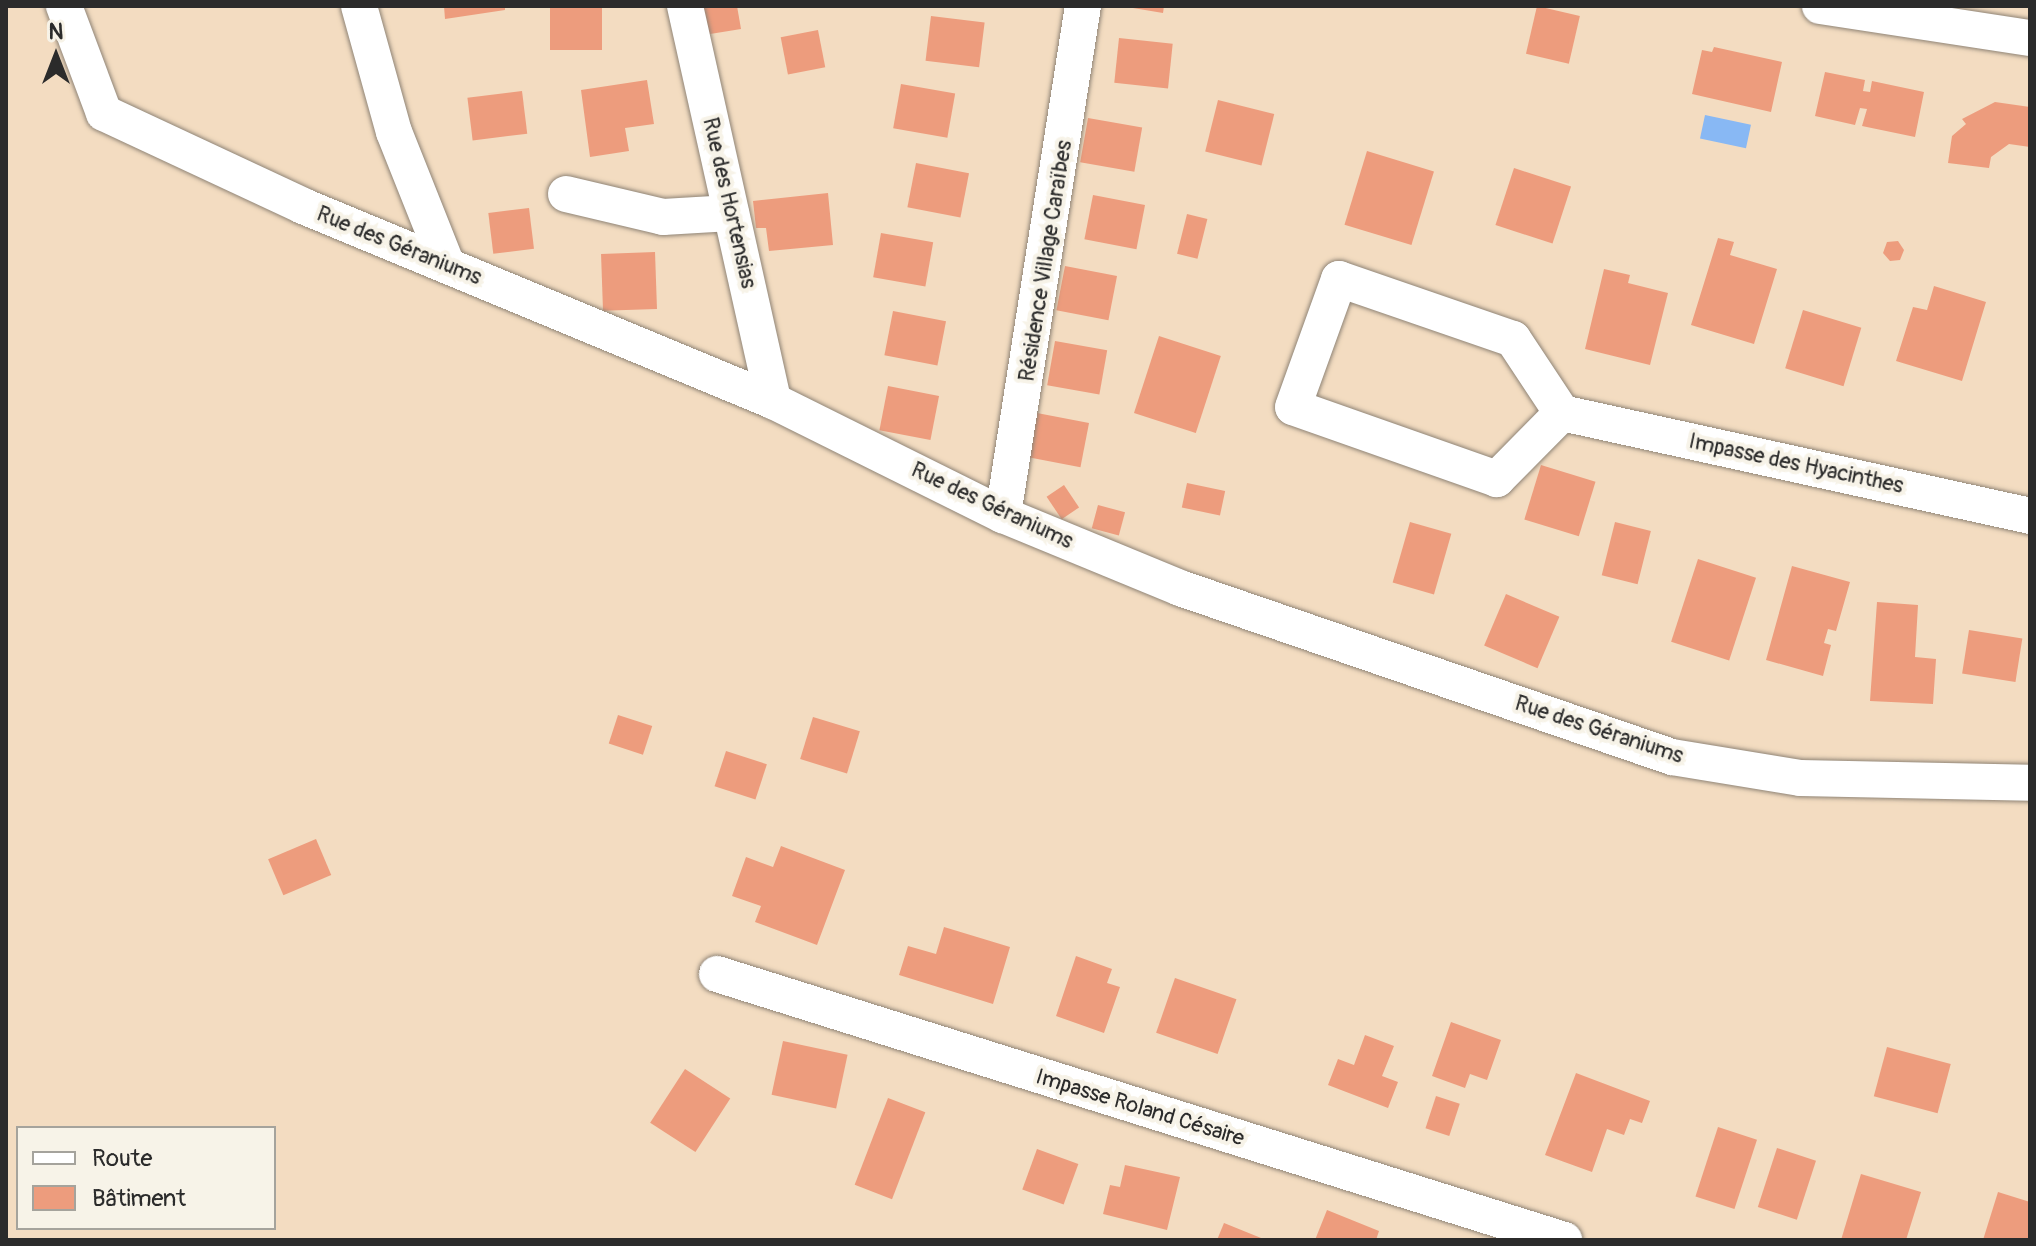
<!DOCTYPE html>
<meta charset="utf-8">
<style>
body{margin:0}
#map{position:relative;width:2036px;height:1246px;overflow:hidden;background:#f3dcc1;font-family:Pangolin,sans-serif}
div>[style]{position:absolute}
.water>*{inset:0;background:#88b8f4;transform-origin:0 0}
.building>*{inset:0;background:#ed9c7d;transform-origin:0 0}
.roads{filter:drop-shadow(0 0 2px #8f8476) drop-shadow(0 0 2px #8f8476)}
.minor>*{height:36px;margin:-18px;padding:0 18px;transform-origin:18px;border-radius:18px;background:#fff}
span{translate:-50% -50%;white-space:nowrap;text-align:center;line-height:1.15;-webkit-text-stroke:8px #f7f3e8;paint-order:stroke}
.street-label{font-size:22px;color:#2b2b2b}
.frame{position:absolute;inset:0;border:8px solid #2b2b2b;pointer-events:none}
.legend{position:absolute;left:16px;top:1126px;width:260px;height:104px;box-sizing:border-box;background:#f7f3e8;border:2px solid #a5a39c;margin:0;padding:10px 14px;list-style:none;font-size:24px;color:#2b2b2b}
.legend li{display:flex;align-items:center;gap:16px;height:40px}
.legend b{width:40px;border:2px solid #a5a39c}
.north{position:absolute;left:16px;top:16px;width:80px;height:80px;-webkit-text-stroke:6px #f7f3e8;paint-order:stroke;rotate:0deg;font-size:22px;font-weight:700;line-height:32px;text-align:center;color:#2b2b2b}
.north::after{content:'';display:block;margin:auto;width:28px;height:36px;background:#2b2b2b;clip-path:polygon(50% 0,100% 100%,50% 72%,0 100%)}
</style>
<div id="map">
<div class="water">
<div style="left:1705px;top:115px;width:47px;height:24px;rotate:12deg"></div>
</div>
<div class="building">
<div style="clip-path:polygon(444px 6px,505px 6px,505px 10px,445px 19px)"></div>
<div style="left:550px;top:6px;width:52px;height:44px"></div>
<div style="clip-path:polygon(700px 6px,737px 6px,741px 29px,704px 35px)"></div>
<div style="clip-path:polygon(1121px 6px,1164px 6px,1163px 13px)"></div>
<div style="left:1537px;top:6px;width:44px;height:49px;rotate:13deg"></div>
<div style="left:931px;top:16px;width:54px;height:45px;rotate:7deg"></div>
<div style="left:818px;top:30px;width:38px;height:38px;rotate:79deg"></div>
<div style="left:1119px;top:38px;width:54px;height:45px;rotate:6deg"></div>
<div style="clip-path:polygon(1714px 47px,1782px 62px,1771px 112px,1692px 94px,1702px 50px,1712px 52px)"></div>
<div style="clip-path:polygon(1825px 72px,1865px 80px,1863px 91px,1870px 92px,1872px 81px,1924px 92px,1915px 137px,1862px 126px,1867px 109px,1860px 108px,1855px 125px,1815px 116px)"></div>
<div style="clip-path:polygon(647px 80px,654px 124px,625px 128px,629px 151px,590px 157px,581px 90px)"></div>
<div style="left:901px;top:84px;width:55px;height:45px;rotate:10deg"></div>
<div style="left:522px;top:91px;width:43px;height:55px;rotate:83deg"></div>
<div style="left:1218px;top:100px;width:58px;height:53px;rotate:14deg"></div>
<div style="clip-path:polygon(1995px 102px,2030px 107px,2030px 147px,2009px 144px,1991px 157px,1989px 168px,1948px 163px,1952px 136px,1966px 124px,1962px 119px)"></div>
<div style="left:1088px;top:118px;width:55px;height:45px;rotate:10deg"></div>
<div style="left:1367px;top:151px;width:70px;height:77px;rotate:17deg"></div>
<div style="left:916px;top:163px;width:54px;height:45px;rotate:11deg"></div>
<div style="left:1514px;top:168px;width:60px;height:60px;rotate:18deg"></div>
<div style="clip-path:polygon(828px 193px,833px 245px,769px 251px,766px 228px,756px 228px,753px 201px)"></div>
<div style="left:1093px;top:195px;width:53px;height:45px;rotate:11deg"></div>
<div style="left:529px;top:208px;width:41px;height:41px;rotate:83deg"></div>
<div style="left:1187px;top:214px;width:21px;height:41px;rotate:14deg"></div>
<div style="left:881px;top:233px;width:53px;height:45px;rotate:10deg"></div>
<div style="clip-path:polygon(1718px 238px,1734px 242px,1730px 255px,1777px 269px,1754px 344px,1691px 325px)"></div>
<div style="clip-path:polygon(1898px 241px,1904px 250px,1900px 260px,1890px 261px,1883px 253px,1887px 242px)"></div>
<div style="left:655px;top:252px;width:57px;height:54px;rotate:88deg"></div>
<div style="left:1065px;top:266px;width:53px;height:45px;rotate:11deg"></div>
<div style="clip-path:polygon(1604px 269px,1630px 275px,1628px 283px,1668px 293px,1650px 365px,1585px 349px)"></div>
<div style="clip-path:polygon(1934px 286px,1986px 302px,1962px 381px,1896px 361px,1913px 307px,1927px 310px)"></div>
<div style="left:1803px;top:310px;width:61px;height:61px;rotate:17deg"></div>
<div style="left:893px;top:311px;width:54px;height:45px;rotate:11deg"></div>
<div style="left:1159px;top:336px;width:65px;height:81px;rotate:18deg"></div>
<div style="left:1055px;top:341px;width:53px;height:45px;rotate:10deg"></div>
<div style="left:888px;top:386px;width:52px;height:45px;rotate:11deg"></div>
<div style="left:1037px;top:413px;width:53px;height:45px;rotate:11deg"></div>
<div style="left:1541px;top:465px;width:57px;height:57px;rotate:17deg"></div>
<div style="left:1187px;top:483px;width:39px;height:25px;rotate:12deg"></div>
<div style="left:1064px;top:485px;width:27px;height:21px;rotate:56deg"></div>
<div style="left:1098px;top:505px;width:28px;height:24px;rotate:15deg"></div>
<div style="left:1410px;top:522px;width:43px;height:63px;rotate:16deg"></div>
<div style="left:1615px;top:522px;width:37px;height:55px;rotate:14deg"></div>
<div style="left:1698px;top:559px;width:61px;height:87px;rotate:18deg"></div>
<div style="clip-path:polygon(1792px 566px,1850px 582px,1836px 631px,1828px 629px,1824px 643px,1831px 645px,1823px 676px,1766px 660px)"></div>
<div style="left:1506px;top:594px;width:58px;height:56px;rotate:23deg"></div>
<div style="clip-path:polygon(1877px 602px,1918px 605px,1915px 657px,1936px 659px,1933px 704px,1870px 701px)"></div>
<div style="left:1969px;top:630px;width:54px;height:44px;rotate:9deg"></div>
<div style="left:618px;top:715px;width:36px;height:30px;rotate:18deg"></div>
<div style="left:813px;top:717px;width:49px;height:44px;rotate:17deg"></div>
<div style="left:726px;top:751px;width:43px;height:37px;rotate:18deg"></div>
<div style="left:316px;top:839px;width:39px;height:52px;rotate:67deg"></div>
<div style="clip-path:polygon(781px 846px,845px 870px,817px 945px,755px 922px,761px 906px,732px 896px,746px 857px,773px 867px)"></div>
<div style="clip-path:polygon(944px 927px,1010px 947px,993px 1004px,899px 975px,908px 946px,936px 954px)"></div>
<div style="clip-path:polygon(1076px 956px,1112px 969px,1107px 983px,1120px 987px,1104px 1033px,1056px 1016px)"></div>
<div style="left:1175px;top:978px;width:65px;height:58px;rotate:19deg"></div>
<div style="clip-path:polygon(1451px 1022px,1501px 1040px,1487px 1080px,1470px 1074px,1465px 1088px,1432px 1076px)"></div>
<div style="clip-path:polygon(1365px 1035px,1394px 1046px,1382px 1076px,1398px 1082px,1388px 1108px,1328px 1085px,1338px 1059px,1354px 1065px)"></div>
<div style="left:783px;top:1041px;width:66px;height:55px;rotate:12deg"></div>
<div style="left:1887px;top:1047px;width:66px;height:51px;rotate:15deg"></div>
<div style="left:685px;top:1069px;width:54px;height:64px;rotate:33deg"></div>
<div style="clip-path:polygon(1576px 1073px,1650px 1101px,1642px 1123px,1630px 1119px,1624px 1135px,1607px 1129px,1592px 1172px,1545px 1155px)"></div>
<div style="left:1436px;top:1096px;width:25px;height:34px;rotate:18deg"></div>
<div style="left:888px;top:1098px;width:40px;height:93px;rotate:21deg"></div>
<div style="left:1718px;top:1127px;width:41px;height:73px;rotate:18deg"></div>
<div style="left:1777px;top:1148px;width:41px;height:62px;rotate:18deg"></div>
<div style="left:1037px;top:1149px;width:44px;height:43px;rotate:20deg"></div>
<div style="clip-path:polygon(1125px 1165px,1180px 1177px,1167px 1230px,1103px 1214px,1110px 1185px,1120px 1187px)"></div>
<div style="clip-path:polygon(1861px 1174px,1921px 1192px,1906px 1240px,1841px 1240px)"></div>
<div style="clip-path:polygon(1998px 1192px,2030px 1202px,2030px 1240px,1983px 1240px)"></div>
<div style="clip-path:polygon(1327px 1210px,1379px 1231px,1376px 1240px,1315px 1240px)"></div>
<div style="clip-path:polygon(1224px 1223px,1266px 1240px,1217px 1240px)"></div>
</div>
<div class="roads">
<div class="minor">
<div style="left:64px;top:6px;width:114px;rotate:69.5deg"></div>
<div style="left:104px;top:113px;width:220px;rotate:25deg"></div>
<div style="left:303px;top:206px;width:509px;rotate:22.53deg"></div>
<div style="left:773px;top:401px;width:257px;rotate:26.4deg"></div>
<div style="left:1003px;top:515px;width:191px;rotate:22.4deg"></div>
<div style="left:1180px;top:588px;width:520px;rotate:18.96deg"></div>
<div style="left:1672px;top:757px;width:130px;rotate:9.3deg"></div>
<div style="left:1800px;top:778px;width:230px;rotate:1.2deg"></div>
<div style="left:359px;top:6px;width:131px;rotate:74.5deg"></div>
<div style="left:394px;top:132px;width:143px;rotate:68.3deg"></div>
<div style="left:685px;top:6px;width:405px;rotate:77.4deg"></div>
<div style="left:1820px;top:6px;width:212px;rotate:8.7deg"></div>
<div style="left:566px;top:194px;width:100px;rotate:13.3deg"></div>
<div style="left:663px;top:217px;width:68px;rotate:-3.4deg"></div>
<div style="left:1562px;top:413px;width:93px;rotate:134.6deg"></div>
<div style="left:1497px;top:479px;width:216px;rotate:-160.6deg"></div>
<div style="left:1293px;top:407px;width:136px;rotate:-70.2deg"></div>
<div style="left:1339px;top:279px;width:184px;rotate:19deg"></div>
<div style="left:1513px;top:339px;width:89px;rotate:56.5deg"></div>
<div style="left:1562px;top:413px;width:479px;rotate:12.4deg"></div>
<div style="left:1003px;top:515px;width:515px;rotate:-81.07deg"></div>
<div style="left:717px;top:974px;width:888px;rotate:17.43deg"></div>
</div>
</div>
<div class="street-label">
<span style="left:729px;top:203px;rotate:77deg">Rue des Hortensias</span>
<span style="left:399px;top:246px;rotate:22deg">Rue des Géraniums</span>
<span style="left:1046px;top:261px;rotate:-81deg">Résidence Village Caraïbes</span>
<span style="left:1796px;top:464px;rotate:12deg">Impasse des Hyacinthes</span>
<span style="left:992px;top:506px;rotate:25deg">Rue des Géraniums</span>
<span style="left:1599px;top:730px;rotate:18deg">Rue des Géraniums</span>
<span style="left:1140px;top:1108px;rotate:17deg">Impasse Roland Césaire</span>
</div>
<div class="frame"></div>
<ul class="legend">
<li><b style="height:10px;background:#fff"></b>Route</li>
<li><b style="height:22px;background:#ed9c7d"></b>Bâtiment</li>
</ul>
<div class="north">N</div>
</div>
